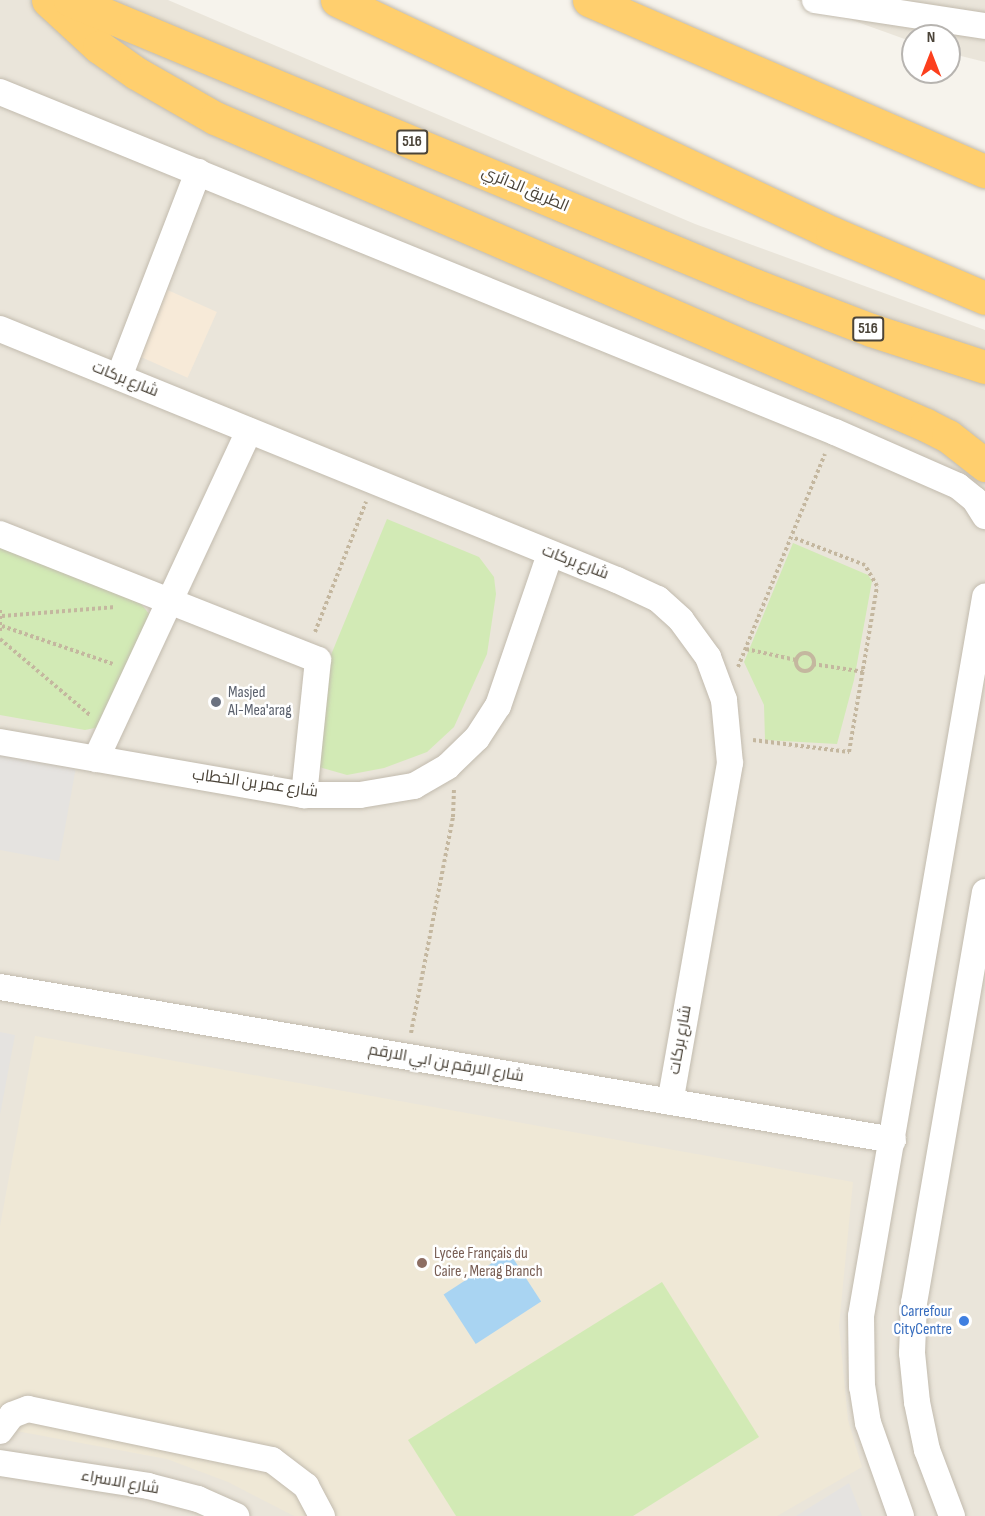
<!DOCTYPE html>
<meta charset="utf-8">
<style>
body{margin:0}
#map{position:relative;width:985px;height:1516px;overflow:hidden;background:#f6f3ec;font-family:"Sofia Sans Condensed",Cairo,sans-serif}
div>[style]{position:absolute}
.residential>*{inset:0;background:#eae5da}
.commercial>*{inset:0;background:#f7ead8;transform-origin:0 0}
.education>*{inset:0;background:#efe8d6}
.green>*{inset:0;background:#d2eab5}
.parking>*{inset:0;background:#e5e3e0}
.water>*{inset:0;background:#a9d4f2;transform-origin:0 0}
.path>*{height:4px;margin-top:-2px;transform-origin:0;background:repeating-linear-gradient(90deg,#c4b79f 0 3px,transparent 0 6px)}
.path>.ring{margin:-2px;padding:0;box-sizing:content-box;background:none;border:4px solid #c4b79f;border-radius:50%}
.roads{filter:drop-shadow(0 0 2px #c2bbae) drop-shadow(0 0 2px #c2bbae)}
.minor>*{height:26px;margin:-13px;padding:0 13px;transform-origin:13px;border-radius:13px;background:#fff}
.highway>*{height:33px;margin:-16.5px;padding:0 16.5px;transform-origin:16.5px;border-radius:16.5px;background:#ffcf6e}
.dots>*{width:16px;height:16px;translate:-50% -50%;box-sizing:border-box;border:3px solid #fff;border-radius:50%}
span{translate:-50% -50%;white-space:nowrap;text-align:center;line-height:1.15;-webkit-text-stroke:5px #fff;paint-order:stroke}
.shield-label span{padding:2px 4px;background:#fff;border:2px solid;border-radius:4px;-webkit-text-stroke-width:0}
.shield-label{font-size:15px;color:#4b4439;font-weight:700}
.street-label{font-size:16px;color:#4b4439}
.worship-label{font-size:16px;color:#5b616d}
.left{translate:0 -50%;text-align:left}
.education-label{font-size:16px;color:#785e54}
.shop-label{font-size:16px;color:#366cbe}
.right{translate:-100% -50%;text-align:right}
.north{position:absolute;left:901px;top:24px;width:60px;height:60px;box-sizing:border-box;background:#fff;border:2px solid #b7b4b0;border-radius:50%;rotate:0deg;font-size:16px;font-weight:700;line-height:24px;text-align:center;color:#4b4439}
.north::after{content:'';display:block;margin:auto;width:21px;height:27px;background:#fc3f1d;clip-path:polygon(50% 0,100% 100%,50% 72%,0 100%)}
</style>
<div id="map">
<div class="residential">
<div style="clip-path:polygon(0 0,168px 0,695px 224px,985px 330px,985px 1516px,0 1516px)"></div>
<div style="clip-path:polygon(796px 0,985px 0,985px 62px,949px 53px,949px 36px,913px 36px,913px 42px)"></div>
</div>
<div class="commercial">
<div style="left:163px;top:288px;width:59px;height:72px;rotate:24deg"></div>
</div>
<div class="education">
<div style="clip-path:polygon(35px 1036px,853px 1182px,839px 1326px,848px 1420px,862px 1467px,777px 1516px,294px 1516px,228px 1482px,167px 1459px,0 1428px,0 1226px)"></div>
</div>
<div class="green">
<div style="clip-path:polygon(387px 519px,479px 557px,494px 577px,496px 594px,487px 654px,454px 727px,427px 752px,384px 768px,347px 775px,305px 763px,326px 667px)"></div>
<div style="clip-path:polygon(0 543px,135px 596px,153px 619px,109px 725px,85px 730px,0 715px)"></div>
<div style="clip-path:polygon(793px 543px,868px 575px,872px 581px,854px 680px,837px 744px,765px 740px,764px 705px,744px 662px)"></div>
<div style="clip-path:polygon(662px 1282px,759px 1437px,633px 1516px,456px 1516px,408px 1440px)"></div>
</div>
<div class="parking">
<div style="clip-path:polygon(0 754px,76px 767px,59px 861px,0 850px)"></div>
<div style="clip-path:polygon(0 1032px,15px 1035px,0 1115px)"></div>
<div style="clip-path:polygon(849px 1483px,862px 1516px,796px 1516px)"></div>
</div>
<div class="water">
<div style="left:509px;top:1252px;width:59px;height:78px;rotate:57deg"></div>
</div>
<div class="path">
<div style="left:0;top:610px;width:22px;rotate:90deg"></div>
<div style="left:2px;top:616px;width:114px;rotate:-4.5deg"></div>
<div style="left:2px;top:626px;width:117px;rotate:18.9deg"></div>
<div style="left:315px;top:632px;width:140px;rotate:-68.6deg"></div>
<div style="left:0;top:639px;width:118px;rotate:40.2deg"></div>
<div style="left:746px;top:649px;width:51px;rotate:12.4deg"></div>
<div class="ring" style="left:796px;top:653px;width:14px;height:14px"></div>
<div style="left:813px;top:664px;width:52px;rotate:8.9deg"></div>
<div style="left:738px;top:667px;width:230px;rotate:-67.8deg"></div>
<div style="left:753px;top:740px;width:97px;rotate:7.1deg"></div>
<div style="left:849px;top:752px;width:168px;rotate:-80.4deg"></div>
<div style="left:877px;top:586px;width:24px;rotate:-120deg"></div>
<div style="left:865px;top:565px;width:78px;rotate:-159deg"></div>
<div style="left:411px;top:1033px;width:220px;rotate:-79deg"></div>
<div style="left:453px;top:817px;width:28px;rotate:-88deg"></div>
</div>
<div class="roads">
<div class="minor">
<div style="left:815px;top:0;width:172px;rotate:8.7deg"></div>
<div style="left:0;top:92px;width:902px;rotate:22.16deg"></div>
<div style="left:835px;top:432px;width:134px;rotate:23.7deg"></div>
<div style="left:958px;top:486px;width:22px;rotate:39deg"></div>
<div style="left:975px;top:500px;width:19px;rotate:58deg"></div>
<div style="left:0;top:329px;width:666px;rotate:22.14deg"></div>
<div style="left:617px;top:580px;width:45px;rotate:24.9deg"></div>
<div style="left:658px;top:599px;width:31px;rotate:42deg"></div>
<div style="left:681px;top:620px;width:46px;rotate:53.9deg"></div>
<div style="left:708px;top:657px;width:46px;rotate:69.6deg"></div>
<div style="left:724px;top:700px;width:63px;rotate:84.6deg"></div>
<div style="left:730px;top:763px;width:344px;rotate:100deg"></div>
<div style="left:119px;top:377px;width:220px;rotate:-68.9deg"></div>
<div style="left:0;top:534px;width:342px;rotate:21.6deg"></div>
<div style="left:318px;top:660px;width:136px;rotate:95.9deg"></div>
<div style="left:0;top:742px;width:309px;rotate:9.9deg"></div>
<div style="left:304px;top:795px;width:56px"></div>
<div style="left:360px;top:795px;width:55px;rotate:-9.5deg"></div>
<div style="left:414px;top:786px;width:39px;rotate:-30deg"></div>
<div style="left:448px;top:766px;width:40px;rotate:-44deg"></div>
<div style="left:477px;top:738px;width:38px;rotate:-57deg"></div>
<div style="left:498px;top:706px;width:161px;rotate:-71.1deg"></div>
<div style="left:96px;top:759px;width:362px;rotate:-65deg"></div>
<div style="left:0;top:987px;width:906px;rotate:9.72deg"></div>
<div style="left:0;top:1431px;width:20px;rotate:-53deg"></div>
<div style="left:12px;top:1415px;width:17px;rotate:-21deg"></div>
<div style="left:28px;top:1409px;width:249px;rotate:11.8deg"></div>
<div style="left:272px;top:1460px;width:43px;rotate:37.4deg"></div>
<div style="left:306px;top:1486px;width:34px;rotate:62deg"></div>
<div style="left:0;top:1463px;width:150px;rotate:8.8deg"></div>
<div style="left:148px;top:1486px;width:52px;rotate:14.6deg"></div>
<div style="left:198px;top:1499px;width:42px;rotate:24.1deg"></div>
<div style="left:901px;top:1516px;width:99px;rotate:-109.5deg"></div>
<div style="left:868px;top:1423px;width:36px;rotate:-99deg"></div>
<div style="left:862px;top:1387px;width:71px;rotate:-90.8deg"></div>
<div style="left:861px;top:1316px;width:730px;rotate:-80.21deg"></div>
<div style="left:952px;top:1516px;width:71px;rotate:-110.7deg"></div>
<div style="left:927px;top:1450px;width:49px;rotate:-101.8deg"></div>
<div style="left:917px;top:1402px;width:49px;rotate:-95.8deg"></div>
<div style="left:912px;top:1353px;width:50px;rotate:-87.7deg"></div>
<div style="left:914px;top:1303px;width:417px;rotate:-80.2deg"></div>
</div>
<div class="highway">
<div style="left:48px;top:0;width:69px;rotate:42.7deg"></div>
<div style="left:99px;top:47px;width:45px;rotate:35.1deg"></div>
<div style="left:136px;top:73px;width:91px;rotate:29.7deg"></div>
<div style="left:215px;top:118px;width:774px;rotate:23.35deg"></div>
<div style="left:926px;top:425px;width:25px;rotate:27deg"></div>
<div style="left:948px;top:436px;width:47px;rotate:38.1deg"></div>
<div style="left:70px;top:0;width:741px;rotate:22.62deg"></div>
<div style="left:754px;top:285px;width:125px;rotate:21deg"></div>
<div style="left:871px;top:330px;width:120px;rotate:18deg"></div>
<div style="left:337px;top:0;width:547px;rotate:25.21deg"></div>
<div style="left:832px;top:233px;width:166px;rotate:23deg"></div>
<div style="left:589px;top:0;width:431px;rotate:23.4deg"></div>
</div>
</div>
<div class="dots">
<div style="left:216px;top:702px;background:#6b7280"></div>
<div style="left:422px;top:1263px;background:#8d6e63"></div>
<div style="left:964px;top:1321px;background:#3f7fe0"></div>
</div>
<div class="shield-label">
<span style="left:412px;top:142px">516</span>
<span style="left:868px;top:329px">516</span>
</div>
<div class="street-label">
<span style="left:525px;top:190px;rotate:23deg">الطريق الدائري</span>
<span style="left:125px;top:380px;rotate:22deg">شارع بركات</span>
<span style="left:575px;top:563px;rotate:21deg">شارع بركات</span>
<span style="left:255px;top:784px;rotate:8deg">شارع عمر بن الخطاب</span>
<span style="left:681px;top:1040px;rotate:-80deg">شارع بركات</span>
<span style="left:446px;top:1064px;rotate:10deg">شارع الارقم بن ابي الارقم</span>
<span style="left:120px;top:1483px;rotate:10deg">شارع الاسراء</span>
</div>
<div class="worship-label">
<span class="left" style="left:228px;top:702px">Masjed<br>Al-Mea'arag</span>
</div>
<div class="education-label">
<span class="left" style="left:434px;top:1263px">Lycée Français du<br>Caire , Merag Branch</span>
</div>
<div class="shop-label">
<span class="right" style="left:952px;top:1321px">Carrefour<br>CityCentre</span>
</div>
<div class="north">N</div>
</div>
